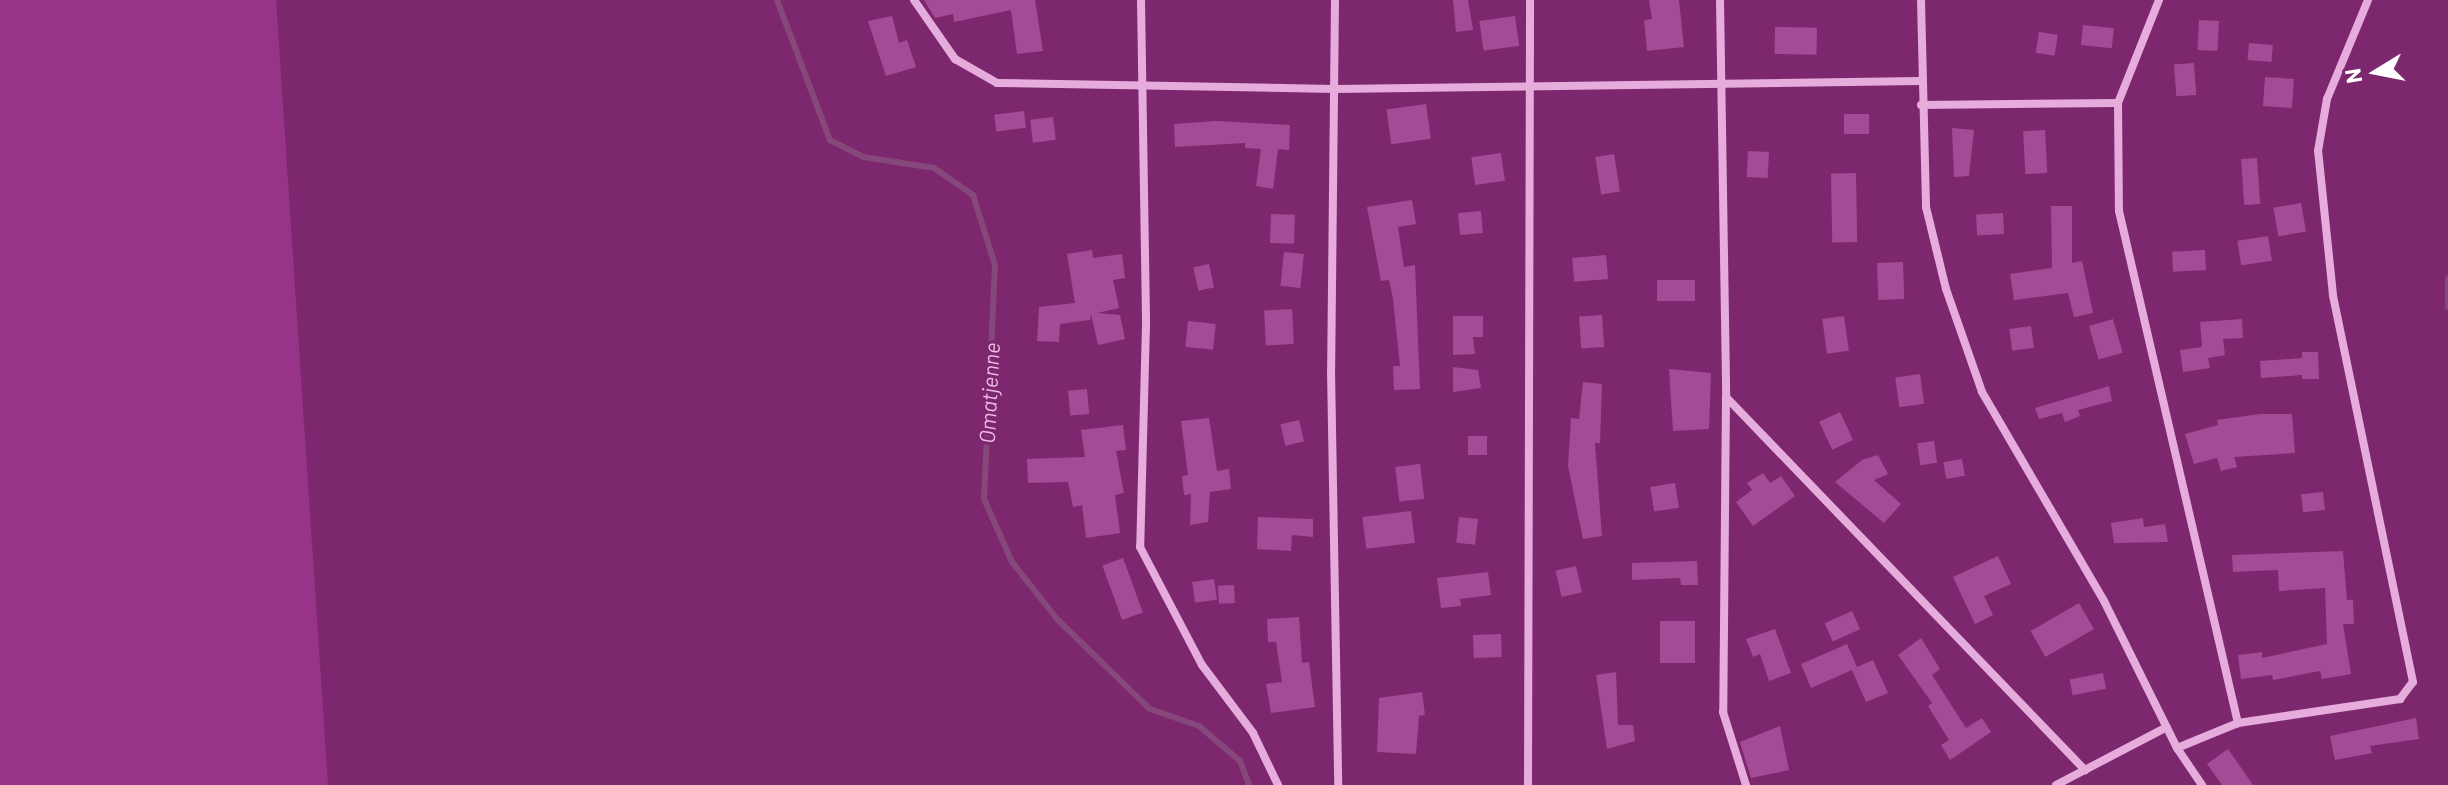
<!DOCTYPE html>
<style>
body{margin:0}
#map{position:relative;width:2448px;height:785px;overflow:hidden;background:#7d276e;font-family:Barlow,sans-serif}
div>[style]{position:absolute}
.green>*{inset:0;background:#973487}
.stream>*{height:6px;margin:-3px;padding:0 3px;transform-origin:3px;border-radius:3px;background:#86477b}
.building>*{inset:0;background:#a44b96;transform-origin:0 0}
.minor>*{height:8px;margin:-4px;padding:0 4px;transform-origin:4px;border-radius:4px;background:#e5acdc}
span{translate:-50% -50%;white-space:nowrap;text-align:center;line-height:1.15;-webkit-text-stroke:6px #7d276e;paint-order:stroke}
.water-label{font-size:22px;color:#edb8e4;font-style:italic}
.north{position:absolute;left:2336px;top:32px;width:80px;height:80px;-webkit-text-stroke:6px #7d276e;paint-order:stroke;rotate:260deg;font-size:22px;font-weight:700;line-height:32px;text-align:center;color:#fff}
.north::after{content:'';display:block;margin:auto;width:28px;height:36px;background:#fff;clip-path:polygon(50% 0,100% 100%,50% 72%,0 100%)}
</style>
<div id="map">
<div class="green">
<div style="clip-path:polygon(0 0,276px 0,328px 785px,0 785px)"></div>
</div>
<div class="stream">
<div style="left:777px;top:0;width:150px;rotate:69.3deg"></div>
<div style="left:830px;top:140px;width:38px;rotate:27deg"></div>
<div style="left:864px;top:157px;width:71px;rotate:8.9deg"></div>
<div style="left:934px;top:168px;width:47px;rotate:34.7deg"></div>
<div style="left:973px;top:195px;width:73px;rotate:72.6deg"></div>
<div style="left:995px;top:265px;width:234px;rotate:92.7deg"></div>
<div style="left:984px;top:499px;width:69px;rotate:66deg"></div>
<div style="left:1012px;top:562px;width:74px;rotate:51.6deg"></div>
<div style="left:1058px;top:620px;width:128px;rotate:44.1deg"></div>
<div style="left:1150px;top:709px;width:52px;rotate:19.1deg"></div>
<div style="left:1199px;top:726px;width:54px;rotate:40.5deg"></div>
<div style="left:1240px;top:761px;width:26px;rotate:69deg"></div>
<div style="left:2448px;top:278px;width:29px;rotate:90deg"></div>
</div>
<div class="building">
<div style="clip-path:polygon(924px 0,1035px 0,1043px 51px,1017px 54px,1011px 10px,954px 22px,953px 14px,935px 18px)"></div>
<div style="clip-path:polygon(1453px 0,1468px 0,1473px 30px,1456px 32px)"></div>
<div style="clip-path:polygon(1649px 0,1679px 0,1684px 47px,1647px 51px,1644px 20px,1652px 19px)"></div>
<div style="clip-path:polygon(892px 16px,899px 43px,907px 40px,916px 67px,886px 76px,868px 21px)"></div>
<div style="left:1515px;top:16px;width:30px;height:36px;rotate:82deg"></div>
<div style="left:2199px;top:20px;width:20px;height:30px;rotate:3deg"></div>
<div style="left:2083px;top:25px;width:31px;height:20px;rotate:6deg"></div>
<div style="left:1775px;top:27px;width:42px;height:27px;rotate:1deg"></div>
<div style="left:2039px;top:32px;width:19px;height:21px;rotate:9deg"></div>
<div style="left:2249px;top:43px;width:24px;height:17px;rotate:5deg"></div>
<div style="left:2194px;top:63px;width:32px;height:20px;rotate:86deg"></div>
<div style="left:2265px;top:77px;width:29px;height:29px;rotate:4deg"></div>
<div style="left:1426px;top:104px;width:35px;height:40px;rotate:82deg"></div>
<div style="left:1024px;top:111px;width:17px;height:30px;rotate:83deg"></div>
<div style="left:1844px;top:114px;width:25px;height:20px"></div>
<div style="left:1053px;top:117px;width:23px;height:23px;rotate:83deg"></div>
<div style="clip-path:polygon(1216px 121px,1290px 125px,1289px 150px,1278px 149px,1273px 189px,1256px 186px,1261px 149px,1245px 148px,1245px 143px,1175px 147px,1174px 124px)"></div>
<div style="clip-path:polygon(1952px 128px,1974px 130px,1969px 176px,1954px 177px)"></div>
<div style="left:2045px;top:130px;width:43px;height:22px;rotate:87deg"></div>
<div style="left:1748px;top:151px;width:21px;height:26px;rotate:3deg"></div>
<div style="left:1501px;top:153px;width:28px;height:30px;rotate:82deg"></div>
<div style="left:1614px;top:154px;width:38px;height:19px;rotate:81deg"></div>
<div style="left:2257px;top:158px;width:46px;height:16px;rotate:86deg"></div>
<div style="left:1856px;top:173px;width:69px;height:25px;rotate:89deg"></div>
<div style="clip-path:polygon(1412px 200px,1416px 224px,1398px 227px,1404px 267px,1415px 265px,1420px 389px,1394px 390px,1393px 366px,1400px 366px,1393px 299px,1389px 280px,1381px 281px,1367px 207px)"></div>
<div style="left:2301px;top:203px;width:29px;height:28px;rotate:80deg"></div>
<div style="clip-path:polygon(2051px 206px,2072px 206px,2072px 263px,2082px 261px,2093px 313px,2074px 317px,2068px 293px,2014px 300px,2010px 274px,2052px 268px)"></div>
<div style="left:1481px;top:211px;width:22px;height:23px;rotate:85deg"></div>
<div style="left:2003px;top:213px;width:21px;height:27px;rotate:87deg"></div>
<div style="left:1271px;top:214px;width:24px;height:29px;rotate:2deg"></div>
<div style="left:2268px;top:236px;width:25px;height:31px;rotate:81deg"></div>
<div style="clip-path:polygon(1092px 250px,1093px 258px,1122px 254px,1125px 278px,1113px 280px,1119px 308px,1097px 313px,1120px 315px,1125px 339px,1098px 345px,1091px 314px,1090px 320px,1060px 324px,1059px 342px,1037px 341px,1039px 307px,1075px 303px,1067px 254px)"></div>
<div style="left:2205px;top:250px;width:20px;height:33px;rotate:87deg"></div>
<div style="left:1284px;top:252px;width:20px;height:34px;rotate:6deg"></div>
<div style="left:1606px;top:255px;width:24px;height:34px;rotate:85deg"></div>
<div style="left:1903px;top:262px;width:37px;height:26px;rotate:88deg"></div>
<div style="left:1209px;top:264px;width:24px;height:16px;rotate:78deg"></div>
<div style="left:1657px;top:280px;width:38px;height:21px"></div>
<div style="left:1292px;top:309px;width:35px;height:28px;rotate:87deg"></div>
<div style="left:1602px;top:315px;width:32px;height:23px;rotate:86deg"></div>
<div style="clip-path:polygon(1453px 316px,1483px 316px,1483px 337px,1473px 337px,1475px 354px,1453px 355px)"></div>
<div style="left:1844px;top:316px;width:35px;height:22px;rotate:82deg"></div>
<div style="left:2113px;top:319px;width:35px;height:25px;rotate:74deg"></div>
<div style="clip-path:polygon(2242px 319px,2243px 338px,2223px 339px,2225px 355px,2208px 358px,2210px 368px,2183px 372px,2180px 350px,2202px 347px,2200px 322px)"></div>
<div style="left:1188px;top:321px;width:28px;height:26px;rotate:6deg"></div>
<div style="left:2031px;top:326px;width:22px;height:22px;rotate:82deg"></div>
<div style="clip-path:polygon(2302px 352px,2318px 352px,2319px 379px,2302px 379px,2302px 375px,2261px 378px,2260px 361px,2302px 358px)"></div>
<div style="clip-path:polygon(1453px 367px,1478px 370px,1481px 388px,1453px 392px)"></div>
<div style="clip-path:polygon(1669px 369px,1711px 373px,1709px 429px,1673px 431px)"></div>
<div style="left:1920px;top:374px;width:30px;height:25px;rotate:82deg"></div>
<div style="clip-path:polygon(1583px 382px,1602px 384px,1600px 443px,1595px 443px,1602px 536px,1583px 539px,1568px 466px,1571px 418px,1579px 419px)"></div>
<div style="clip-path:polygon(2109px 386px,2112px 401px,2078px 410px,2080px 416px,2065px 422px,2062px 413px,2039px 419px,2035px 408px)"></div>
<div style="left:1087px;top:389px;width:25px;height:19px;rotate:85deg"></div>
<div style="left:1840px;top:412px;width:31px;height:23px;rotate:65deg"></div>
<div style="clip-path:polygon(2260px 414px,2292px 414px,2295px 453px,2234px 457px,2237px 467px,2221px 471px,2217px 458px,2194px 464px,2185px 434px,2218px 425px,2217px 420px)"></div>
<div style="clip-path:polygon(1209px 418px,1217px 471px,1229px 469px,1231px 489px,1210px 492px,1208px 522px,1190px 525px,1191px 494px,1184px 495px,1182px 476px,1188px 475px,1181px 421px)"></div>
<div style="left:1299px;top:420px;width:22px;height:19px;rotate:77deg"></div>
<div style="clip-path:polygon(1123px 425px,1126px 450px,1116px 451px,1124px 493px,1115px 495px,1120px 533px,1086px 538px,1082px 505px,1073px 507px,1068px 482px,1028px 483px,1027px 459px,1085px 457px,1081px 430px)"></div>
<div style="left:1468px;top:436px;width:19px;height:19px"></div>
<div style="left:1934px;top:441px;width:22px;height:17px;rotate:82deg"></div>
<div style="clip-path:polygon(1878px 455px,1888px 474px,1874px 480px,1901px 504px,1884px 523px,1835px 482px,1862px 460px)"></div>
<div style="left:1962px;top:459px;width:17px;height:19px;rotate:80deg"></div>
<div style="left:1420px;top:464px;width:35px;height:25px;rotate:83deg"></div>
<div style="clip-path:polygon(1763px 473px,1770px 483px,1781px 476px,1795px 496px,1753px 526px,1736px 502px,1752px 490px,1747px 483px)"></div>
<div style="left:1675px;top:483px;width:25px;height:25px;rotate:81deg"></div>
<div style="left:2323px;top:492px;width:18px;height:22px;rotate:84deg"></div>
<div style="left:1411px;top:511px;width:32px;height:49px;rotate:83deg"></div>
<div style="clip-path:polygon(1258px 517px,1313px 519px,1313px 537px,1292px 535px,1291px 551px,1257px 549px)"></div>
<div style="left:1459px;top:517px;width:19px;height:26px;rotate:6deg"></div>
<div style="clip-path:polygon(2143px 518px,2144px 527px,2165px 524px,2168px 542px,2114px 543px,2111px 523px)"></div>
<div style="clip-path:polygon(2343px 551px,2347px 600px,2353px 600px,2354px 624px,2343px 624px,2351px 674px,2322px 679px,2320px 671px,2273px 680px,2272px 675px,2241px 679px,2238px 655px,2262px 652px,2262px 658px,2327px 644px,2325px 588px,2279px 591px,2278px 570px,2233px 572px,2232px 555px)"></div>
<div style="clip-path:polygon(1998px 556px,2011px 584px,1984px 596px,1993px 615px,1975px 624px,1953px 577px)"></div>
<div style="left:1123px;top:558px;width:58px;height:22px;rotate:70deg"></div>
<div style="clip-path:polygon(1697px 561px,1698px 585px,1681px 585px,1680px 578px,1632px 580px,1632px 563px)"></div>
<div style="left:1576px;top:566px;width:27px;height:21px;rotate:77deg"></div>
<div style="clip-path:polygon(1488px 572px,1491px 595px,1460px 599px,1461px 606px,1441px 608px,1437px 578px)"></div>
<div style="left:1214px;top:579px;width:21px;height:22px;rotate:82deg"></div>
<div style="left:1234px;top:585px;width:18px;height:16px;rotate:87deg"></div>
<div style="left:2079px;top:603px;width:30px;height:56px;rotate:60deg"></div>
<div style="left:1852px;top:611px;width:20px;height:30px;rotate:66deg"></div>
<div style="clip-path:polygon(1299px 617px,1302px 663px,1309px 662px,1315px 707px,1271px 713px,1266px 684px,1282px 682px,1276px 642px,1268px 642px,1267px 619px)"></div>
<div style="left:1660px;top:621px;width:35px;height:42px"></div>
<div style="clip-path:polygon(1775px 629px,1791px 673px,1769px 681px,1760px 654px,1753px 657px,1746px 639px)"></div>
<div style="left:1501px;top:634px;width:23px;height:28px;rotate:88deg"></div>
<div style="clip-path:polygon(1921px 638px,1940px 669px,1932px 675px,1966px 728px,1982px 718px,1991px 732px,1950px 760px,1941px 745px,1949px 740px,1928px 706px,1932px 703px,1898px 655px)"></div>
<div style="clip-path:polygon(1847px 644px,1857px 667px,1873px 660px,1888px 693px,1866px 702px,1852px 670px,1811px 688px,1801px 664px)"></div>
<div style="clip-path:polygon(1616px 672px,1618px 725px,1633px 725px,1635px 741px,1607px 749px,1596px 675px)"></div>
<div style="left:2103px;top:673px;width:16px;height:34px;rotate:79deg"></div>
<div style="clip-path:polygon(1422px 692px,1425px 715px,1419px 716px,1416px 754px,1377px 752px,1379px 698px)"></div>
<div style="clip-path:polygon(2416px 718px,2419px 739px,2370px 746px,2372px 753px,2335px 760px,2330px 736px)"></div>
<div style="clip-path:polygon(1780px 726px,1789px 770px,1751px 778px,1740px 742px)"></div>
<div style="clip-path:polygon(2228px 749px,2253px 785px,2222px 785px,2207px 764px)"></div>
</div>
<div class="minor">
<div style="left:914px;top:0;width:72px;rotate:55.2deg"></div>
<div style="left:955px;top:59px;width:48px;rotate:29.7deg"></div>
<div style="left:997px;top:83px;width:338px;rotate:1deg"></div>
<div style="left:1335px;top:89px;width:585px;rotate:-0.78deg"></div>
<div style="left:1141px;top:0;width:325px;rotate:89.1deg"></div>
<div style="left:1146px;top:325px;width:222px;rotate:91.5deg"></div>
<div style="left:1140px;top:547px;width:133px;rotate:62.3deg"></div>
<div style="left:1202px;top:665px;width:85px;rotate:53.1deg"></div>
<div style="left:1253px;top:733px;width:58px;rotate:64.3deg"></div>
<div style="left:1335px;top:0;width:370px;rotate:90.6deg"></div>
<div style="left:1331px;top:370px;width:415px;rotate:89deg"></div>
<div style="left:1720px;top:0;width:397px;rotate:89.1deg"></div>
<div style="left:1726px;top:397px;width:315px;rotate:90.5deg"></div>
<div style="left:1723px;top:712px;width:77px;rotate:72.5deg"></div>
<div style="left:1921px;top:0;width:207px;rotate:88.6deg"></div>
<div style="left:1926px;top:207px;width:84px;rotate:76.3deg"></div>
<div style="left:1946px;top:289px;width:109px;rotate:70.7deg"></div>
<div style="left:1982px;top:392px;width:242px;rotate:59.7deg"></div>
<div style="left:2104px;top:601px;width:164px;rotate:63.6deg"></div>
<div style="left:2177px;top:748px;width:45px;rotate:56deg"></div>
<div style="left:2159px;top:0;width:111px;rotate:111.7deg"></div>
<div style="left:2118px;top:103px;width:108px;rotate:89.5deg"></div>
<div style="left:2119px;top:211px;width:526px;rotate:76.92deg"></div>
<div style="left:1921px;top:105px;width:197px;rotate:-0.6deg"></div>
<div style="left:1726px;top:397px;width:518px;rotate:46.1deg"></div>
<div style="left:2177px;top:748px;width:66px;rotate:-22.3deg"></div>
<div style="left:2238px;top:723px;width:164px;rotate:-8.4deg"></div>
<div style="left:2400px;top:699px;width:21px;rotate:-53deg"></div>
<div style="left:2413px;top:682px;width:395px;rotate:-101.7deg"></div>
<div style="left:2333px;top:295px;width:145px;rotate:-95.9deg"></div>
<div style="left:2318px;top:151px;width:53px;rotate:-80.2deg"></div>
<div style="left:2327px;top:99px;width:107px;rotate:-67.5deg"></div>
<div style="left:1528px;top:785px;width:785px;rotate:-89.85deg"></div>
<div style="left:2056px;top:785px;width:125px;rotate:-27.6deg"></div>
</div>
<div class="water-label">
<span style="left:989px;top:393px;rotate:-87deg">Omatjenne</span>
</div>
<div class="north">N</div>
</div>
